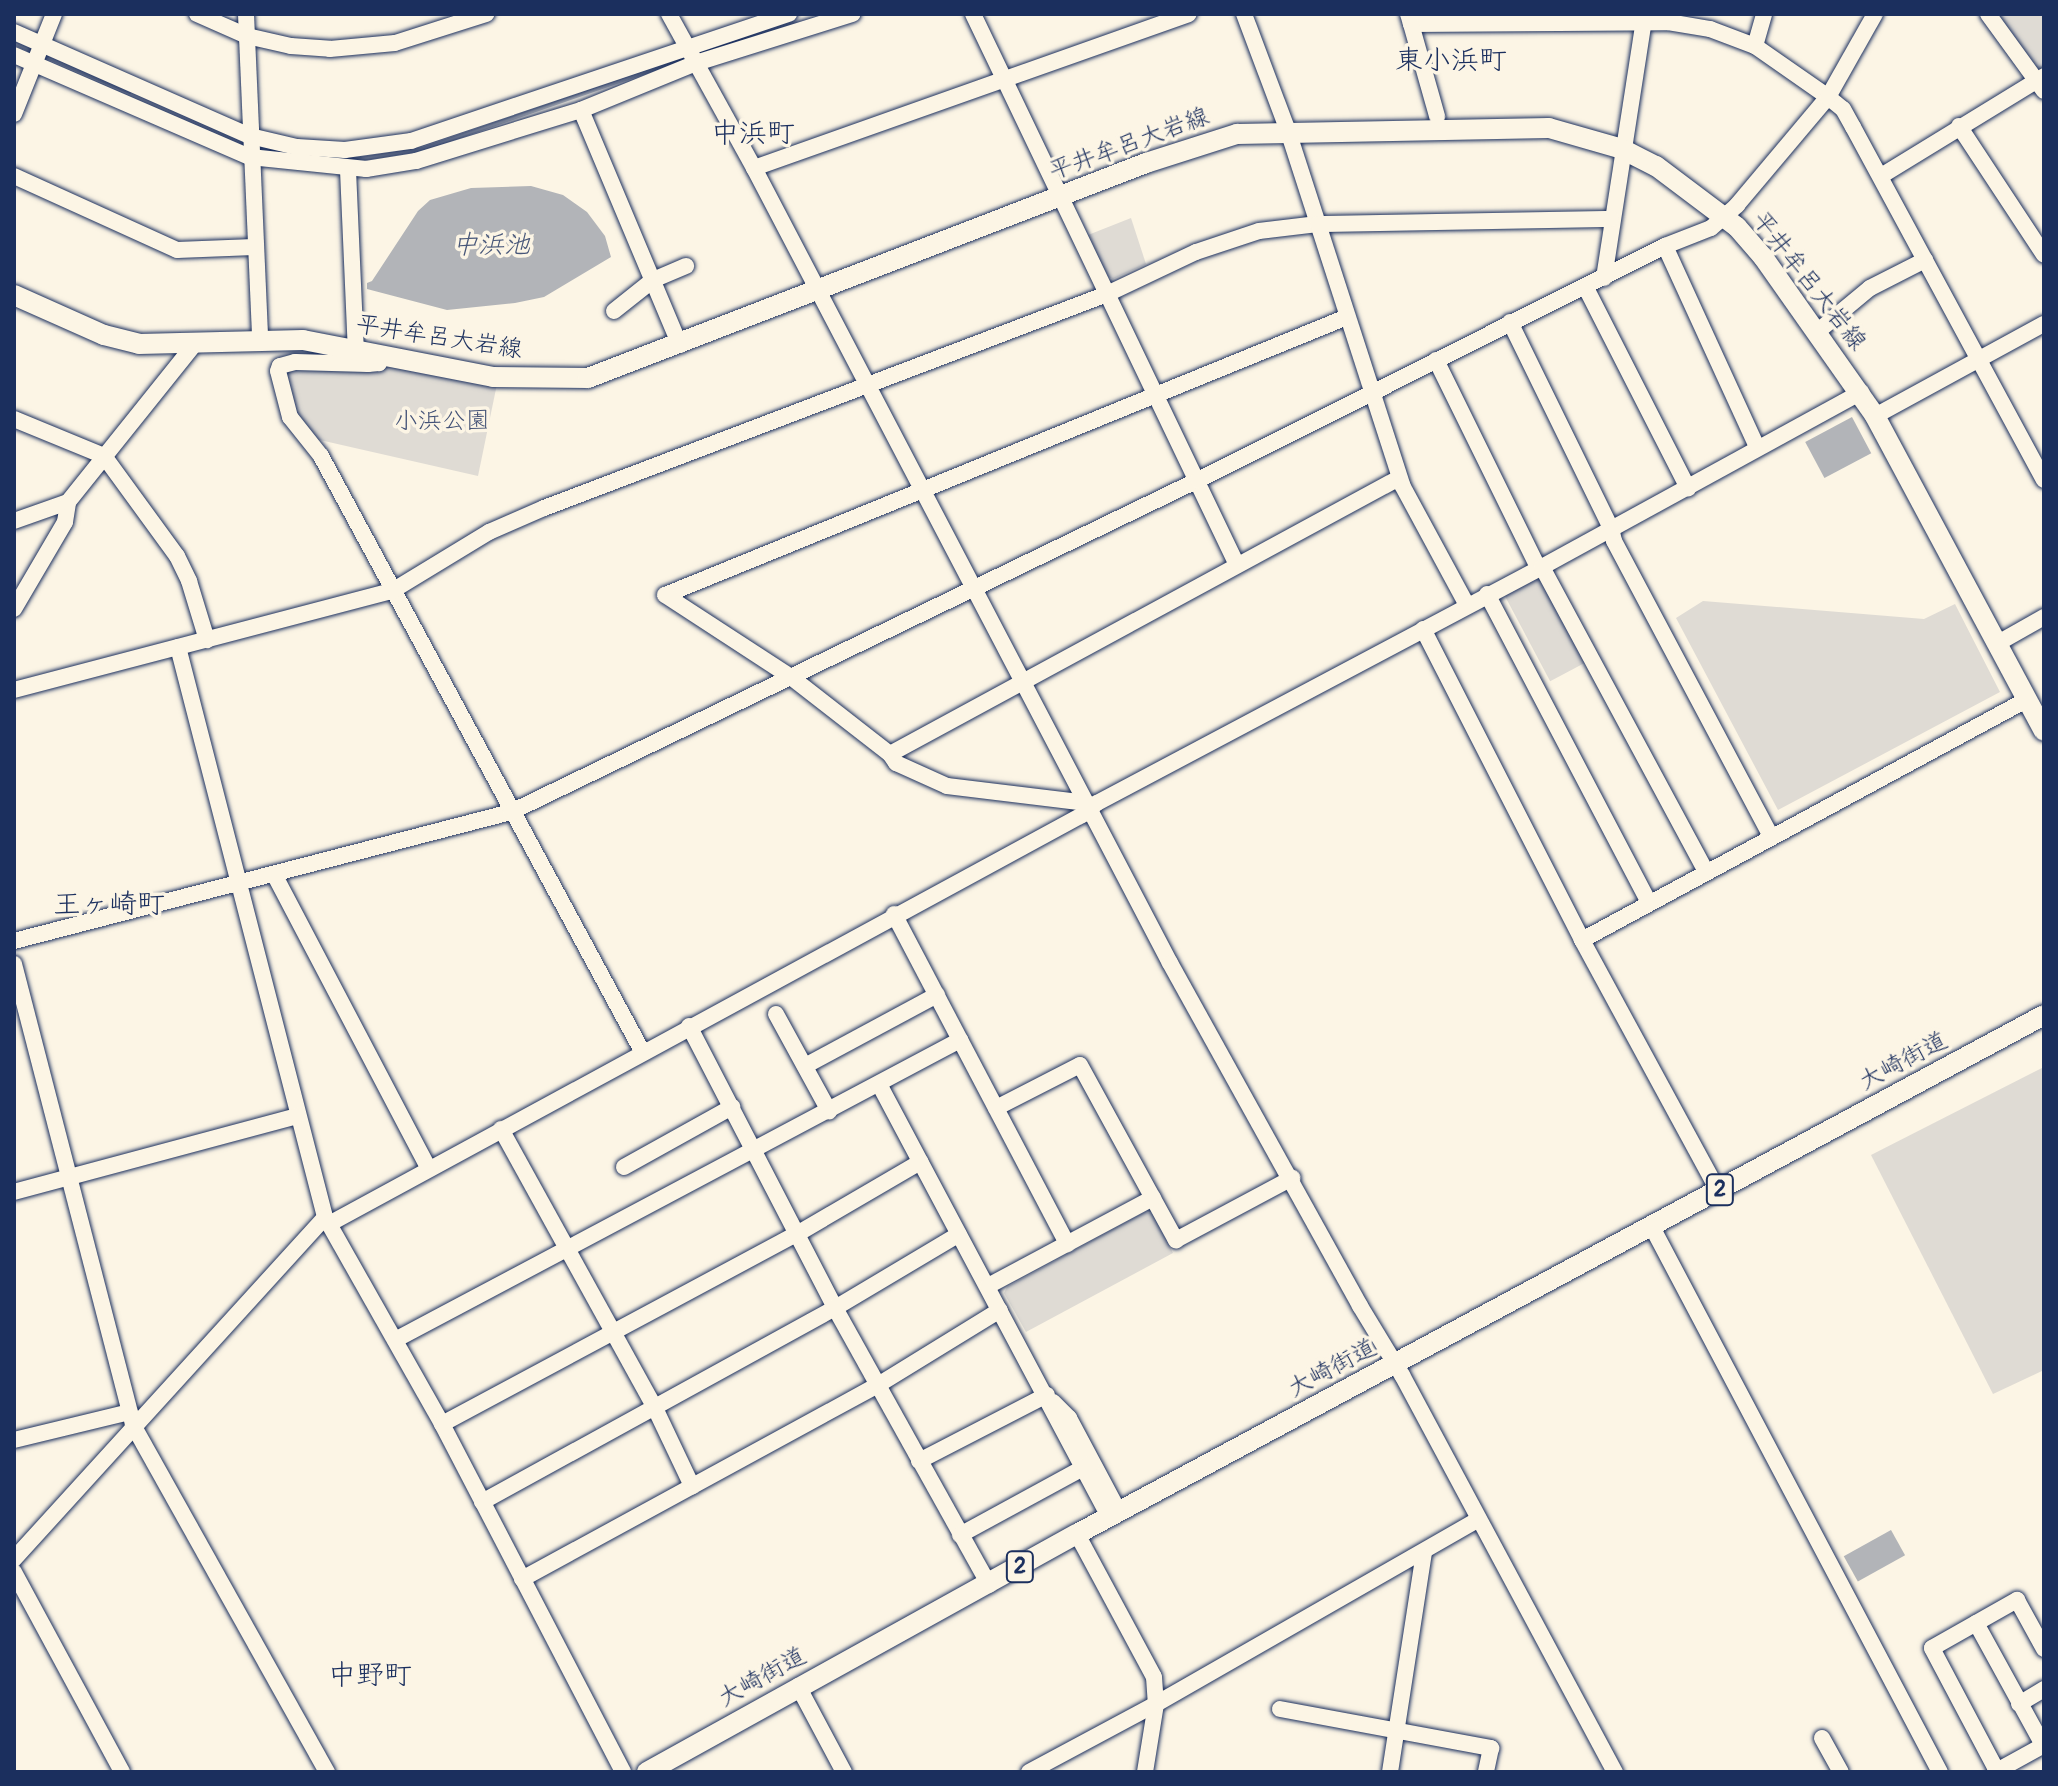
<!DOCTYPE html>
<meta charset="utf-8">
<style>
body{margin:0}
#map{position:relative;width:2058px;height:1786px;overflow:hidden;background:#fcf5e5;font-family:Pangolin,"Klee One",sans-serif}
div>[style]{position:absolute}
.green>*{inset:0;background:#dfdbd4;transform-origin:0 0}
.water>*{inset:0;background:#b2b4b8;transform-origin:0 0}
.stream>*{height:4px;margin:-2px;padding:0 2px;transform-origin:2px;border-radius:2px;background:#b2b4b8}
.roads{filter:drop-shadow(0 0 2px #1b2f5e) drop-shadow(0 0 2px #1b2f5e)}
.minor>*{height:16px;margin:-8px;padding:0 8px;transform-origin:8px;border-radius:8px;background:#fcf5e5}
.major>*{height:20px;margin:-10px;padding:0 10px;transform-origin:10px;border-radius:10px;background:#fcf5e5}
span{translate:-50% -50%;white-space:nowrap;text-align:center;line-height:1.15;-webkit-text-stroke:7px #fcf5e5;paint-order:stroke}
.shield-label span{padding:2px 6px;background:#fcf5e5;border:2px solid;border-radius:6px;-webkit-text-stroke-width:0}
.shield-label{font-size:22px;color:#1b2f5e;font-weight:700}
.street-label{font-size:24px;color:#1b2f5e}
.park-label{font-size:24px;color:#425176}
.water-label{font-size:26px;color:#485779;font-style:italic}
.quarter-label{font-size:28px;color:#1b2f5e}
.frame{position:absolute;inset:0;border:16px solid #1b2f5e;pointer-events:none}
</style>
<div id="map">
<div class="green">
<div style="clip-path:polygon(1996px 14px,2044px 14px,2044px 68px,2036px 67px)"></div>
<div style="clip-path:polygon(1131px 218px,1146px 264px,1113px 279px,1106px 276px,1088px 235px)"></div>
<div style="clip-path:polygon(381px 365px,497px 384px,478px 476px,311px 438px,292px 415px,284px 369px)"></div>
<div style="left:1539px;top:575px;width:99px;height:40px;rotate:62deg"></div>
<div style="clip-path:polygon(1703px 601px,1924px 619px,1955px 604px,2000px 692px,1778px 810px,1676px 618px)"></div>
<div style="clip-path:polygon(2044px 1067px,2044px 1370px,1993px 1394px,1871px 1155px)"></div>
<div style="clip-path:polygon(1145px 1212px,1153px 1214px,1173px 1253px,1026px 1332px,1004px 1293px,1007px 1287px)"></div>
</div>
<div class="water">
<div style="clip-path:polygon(531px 186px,563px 195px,587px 212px,605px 236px,611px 257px,544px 297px,515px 303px,447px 310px,367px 289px,367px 283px,372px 281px,418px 211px,430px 200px,471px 188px)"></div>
<div style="left:1852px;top:417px;width:41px;height:53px;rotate:62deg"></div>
<div style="left:1891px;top:1530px;width:29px;height:54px;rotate:61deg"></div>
</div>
<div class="stream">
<div style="left:14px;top:43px;width:22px;rotate:24deg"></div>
<div style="left:697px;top:54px;width:51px;rotate:-17deg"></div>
<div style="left:42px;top:55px;width:95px;rotate:22.8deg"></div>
<div style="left:263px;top:147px;width:24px;rotate:15deg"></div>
<div style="left:354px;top:160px;width:70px;rotate:-9.1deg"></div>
<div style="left:423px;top:149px;width:281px;rotate:-19.1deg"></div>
</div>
<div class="roads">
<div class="minor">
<div style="left:197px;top:14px;width:55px;rotate:23.7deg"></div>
<div style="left:247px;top:36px;width:45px;rotate:12.8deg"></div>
<div style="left:291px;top:46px;width:39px;rotate:4deg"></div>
<div style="left:330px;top:49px;width:65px;rotate:-5.3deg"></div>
<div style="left:395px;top:43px;width:96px;rotate:-17.7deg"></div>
<div style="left:246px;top:14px;width:326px;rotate:87.5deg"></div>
<div style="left:669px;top:14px;width:176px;rotate:61.1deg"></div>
<div style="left:754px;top:168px;width:897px;rotate:62.38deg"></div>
<div style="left:1170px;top:963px;width:392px;rotate:61deg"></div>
<div style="left:1360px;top:1306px;width:81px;rotate:58.7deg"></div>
<div style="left:1402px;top:1375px;width:451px;rotate:61.8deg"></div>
<div style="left:973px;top:14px;width:611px;rotate:64.4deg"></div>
<div style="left:1244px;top:14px;width:125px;rotate:69.4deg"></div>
<div style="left:1288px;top:131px;width:372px;rotate:72.1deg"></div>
<div style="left:1402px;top:485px;width:136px;rotate:61.6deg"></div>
<div style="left:1408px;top:14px;width:10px;rotate:73deg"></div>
<div style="left:1411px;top:24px;width:257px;rotate:-0.4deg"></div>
<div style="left:1668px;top:22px;width:43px;rotate:9.5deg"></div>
<div style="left:1710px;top:29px;width:48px;rotate:20.7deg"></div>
<div style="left:1755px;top:46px;width:89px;rotate:34.9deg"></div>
<div style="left:1828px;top:97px;width:19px;rotate:39deg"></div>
<div style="left:1843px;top:109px;width:21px;rotate:61deg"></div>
<div style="left:1853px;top:127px;width:401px;rotate:61.6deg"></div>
<div style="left:1988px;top:14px;width:95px;rotate:54deg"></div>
<div style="left:1411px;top:24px;width:96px;rotate:74.2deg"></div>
<div style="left:14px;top:32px;width:258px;rotate:23.8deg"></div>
<div style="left:250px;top:136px;width:48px;rotate:13.2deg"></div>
<div style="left:297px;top:147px;width:48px;rotate:3.6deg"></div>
<div style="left:345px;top:150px;width:67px;rotate:-7.8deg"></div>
<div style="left:411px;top:141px;width:399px;rotate:-18.6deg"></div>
<div style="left:1755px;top:46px;width:33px;rotate:-74deg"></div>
<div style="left:14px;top:55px;width:257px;rotate:23.4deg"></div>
<div style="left:250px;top:157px;width:117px;rotate:5.9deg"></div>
<div style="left:366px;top:169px;width:51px;rotate:-9.1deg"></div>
<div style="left:416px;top:161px;width:173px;rotate:-17.2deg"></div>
<div style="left:581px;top:110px;width:124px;rotate:-22.2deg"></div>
<div style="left:696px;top:63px;width:164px;rotate:-17.4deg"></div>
<div style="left:581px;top:110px;width:255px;rotate:67.2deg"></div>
<div style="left:14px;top:114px;width:108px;rotate:-68.2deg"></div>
<div style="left:1959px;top:126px;width:154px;rotate:56.6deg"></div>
<div style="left:754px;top:168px;width:461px;rotate:-19.5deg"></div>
<div style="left:348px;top:170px;width:181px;rotate:87.5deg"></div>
<div style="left:14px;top:176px;width:179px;rotate:24.4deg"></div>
<div style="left:177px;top:250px;width:77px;rotate:-2.2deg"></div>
<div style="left:1881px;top:176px;width:191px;rotate:-31.5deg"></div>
<div style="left:1665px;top:246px;width:221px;rotate:65.4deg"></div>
<div style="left:1604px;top:278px;width:267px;rotate:-81.2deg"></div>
<div style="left:1586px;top:288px;width:225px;rotate:63deg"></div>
<div style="left:614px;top:311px;width:50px;rotate:-38.5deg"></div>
<div style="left:653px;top:280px;width:36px;rotate:-23deg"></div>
<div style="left:1347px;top:317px;width:736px;rotate:157.82deg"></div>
<div style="left:665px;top:595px;width:150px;rotate:33.1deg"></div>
<div style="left:791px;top:677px;width:125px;rotate:37.9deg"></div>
<div style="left:890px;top:754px;width:579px;rotate:-28.47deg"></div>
<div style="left:1510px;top:322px;width:229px;rotate:63.9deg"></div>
<div style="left:1611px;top:528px;width:13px;rotate:77deg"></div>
<div style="left:1614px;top:541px;width:334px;rotate:62deg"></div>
<div style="left:1817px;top:332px;width:69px;rotate:-39.7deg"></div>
<div style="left:1870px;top:288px;width:62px;rotate:-27deg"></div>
<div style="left:382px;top:358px;width:6px;rotate:121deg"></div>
<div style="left:379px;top:363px;width:11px;rotate:175deg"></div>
<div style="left:368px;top:364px;width:73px;rotate:-178.4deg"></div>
<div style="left:295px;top:362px;width:16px;rotate:165deg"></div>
<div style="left:280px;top:366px;width:5px;rotate:112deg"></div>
<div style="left:278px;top:371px;width:48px;rotate:75.4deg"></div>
<div style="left:290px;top:417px;width:50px;rotate:51.5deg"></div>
<div style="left:321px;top:456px;width:676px;rotate:61.65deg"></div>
<div style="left:1436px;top:360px;width:231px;rotate:63.8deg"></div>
<div style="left:1875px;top:416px;width:192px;rotate:-28.6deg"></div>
<div style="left:14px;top:419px;width:97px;rotate:22.3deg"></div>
<div style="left:104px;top:456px;width:124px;rotate:53.9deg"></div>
<div style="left:177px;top:556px;width:28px;rotate:64deg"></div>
<div style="left:189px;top:581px;width:62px;rotate:73deg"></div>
<div style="left:14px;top:521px;width:57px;rotate:-19.4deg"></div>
<div style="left:1542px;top:567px;width:346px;rotate:61.7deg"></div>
<div style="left:1487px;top:594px;width:349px;rotate:62.3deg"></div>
<div style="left:14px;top:609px;width:101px;rotate:-59.6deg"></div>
<div style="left:65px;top:522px;width:20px;rotate:-81deg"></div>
<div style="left:68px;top:502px;width:201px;rotate:-51.3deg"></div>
<div style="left:1423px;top:629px;width:349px;rotate:62.9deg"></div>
<div style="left:1582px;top:940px;width:285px;rotate:61.5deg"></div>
<div style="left:1998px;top:643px;width:53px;rotate:-29.5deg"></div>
<div style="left:178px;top:647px;width:589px;rotate:75.54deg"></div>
<div style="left:325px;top:1217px;width:238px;rotate:60.5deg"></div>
<div style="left:442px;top:1424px;width:392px;rotate:62.5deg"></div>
<div style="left:14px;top:690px;width:391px;rotate:-14.7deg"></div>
<div style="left:392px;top:591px;width:114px;rotate:-31.3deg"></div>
<div style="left:489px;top:532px;width:60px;rotate:-23.6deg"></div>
<div style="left:544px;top:508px;width:602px;rotate:-20.81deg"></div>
<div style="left:1107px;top:294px;width:98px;rotate:-25.3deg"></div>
<div style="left:1196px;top:252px;width:66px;rotate:-18.4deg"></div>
<div style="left:1259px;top:231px;width:59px;rotate:-6.8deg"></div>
<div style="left:1318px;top:224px;width:293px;rotate:-1deg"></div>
<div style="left:890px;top:754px;width:11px;rotate:56deg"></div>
<div style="left:896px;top:763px;width:56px;rotate:24.3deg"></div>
<div style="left:947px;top:786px;width:141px;rotate:6.9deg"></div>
<div style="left:274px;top:874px;width:333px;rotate:62.3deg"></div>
<div style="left:894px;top:914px;width:373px;rotate:62.3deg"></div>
<div style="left:1582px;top:940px;width:507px;rotate:-28.38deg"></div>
<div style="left:14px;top:941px;width:513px;rotate:-14.55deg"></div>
<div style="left:511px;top:812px;width:763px;rotate:-25.79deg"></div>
<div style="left:1198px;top:480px;width:522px;rotate:-26.61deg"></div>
<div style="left:1665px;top:246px;width:49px;rotate:-21.4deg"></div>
<div style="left:1711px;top:228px;width:35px;rotate:-41deg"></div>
<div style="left:1737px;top:205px;width:141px;rotate:-49.9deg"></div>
<div style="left:1828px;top:97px;width:95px;rotate:-60.5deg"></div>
<div style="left:14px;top:964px;width:476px;rotate:75.5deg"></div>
<div style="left:133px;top:1425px;width:398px;rotate:60.8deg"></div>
<div style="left:776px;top:1014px;width:111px;rotate:61.3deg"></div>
<div style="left:689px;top:1026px;width:318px;rotate:62.6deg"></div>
<div style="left:835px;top:1308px;width:317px;rotate:60.9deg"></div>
<div style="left:805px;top:1066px;width:150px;rotate:-28.3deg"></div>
<div style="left:879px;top:1084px;width:490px;rotate:62deg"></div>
<div style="left:996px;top:1108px;width:94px;rotate:-27.1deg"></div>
<div style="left:1080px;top:1065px;width:200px;rotate:61.3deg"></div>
<div style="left:1176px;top:1240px;width:132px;rotate:-28.1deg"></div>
<div style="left:501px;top:1129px;width:316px;rotate:61.1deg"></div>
<div style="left:654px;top:1406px;width:89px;rotate:64.6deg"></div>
<div style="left:624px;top:1167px;width:124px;rotate:-29.1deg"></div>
<div style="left:14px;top:1192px;width:293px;rotate:-15deg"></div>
<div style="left:329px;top:1224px;width:857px;rotate:-28.51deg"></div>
<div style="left:1082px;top:815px;width:19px;rotate:-39deg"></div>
<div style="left:1097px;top:803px;width:504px;rotate:-27.94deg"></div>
<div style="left:1542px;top:567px;width:364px;rotate:-28.7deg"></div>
<div style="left:1652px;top:1227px;width:616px;rotate:62.15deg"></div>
<div style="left:988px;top:1286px;width:187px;rotate:-28.1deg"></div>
<div style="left:395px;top:1340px;width:640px;rotate:-27.97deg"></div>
<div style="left:1053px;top:1402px;width:23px;rotate:45deg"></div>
<div style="left:1069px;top:1418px;width:106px;rotate:62deg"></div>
<div style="left:442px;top:1424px;width:403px;rotate:-28.2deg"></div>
<div style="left:797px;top:1234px;width:143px;rotate:-30.3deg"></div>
<div style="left:14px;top:1440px;width:119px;rotate:-13.6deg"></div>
<div style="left:919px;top:1461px;width:144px;rotate:-27.3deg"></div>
<div style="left:482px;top:1502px;width:403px;rotate:-28.8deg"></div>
<div style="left:835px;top:1308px;width:144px;rotate:-30.8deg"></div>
<div style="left:1077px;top:1534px;width:162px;rotate:61.7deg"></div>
<div style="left:1154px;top:1677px;width:27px;rotate:86deg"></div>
<div style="left:1156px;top:1704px;width:69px;rotate:99.2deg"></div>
<div style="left:960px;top:1535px;width:150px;rotate:-28.6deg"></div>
<div style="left:14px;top:1559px;width:462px;rotate:-47.7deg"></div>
<div style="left:14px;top:1572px;width:227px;rotate:61.6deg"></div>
<div style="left:522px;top:1579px;width:405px;rotate:-28.6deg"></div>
<div style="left:878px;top:1385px;width:143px;rotate:-31.6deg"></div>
<div style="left:1976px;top:1623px;width:139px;rotate:61.2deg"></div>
<div style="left:798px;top:1686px;width:98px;rotate:61.9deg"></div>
<div style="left:2019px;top:1704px;width:29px;rotate:-31deg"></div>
<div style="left:1280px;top:1709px;width:215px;rotate:10.5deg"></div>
<div style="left:1491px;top:1748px;width:25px;rotate:102deg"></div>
<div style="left:1822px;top:1738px;width:39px;rotate:61deg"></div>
<div style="left:1997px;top:1771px;width:139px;rotate:-117.9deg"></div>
<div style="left:1932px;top:1648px;width:98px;rotate:-29.5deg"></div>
<div style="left:2017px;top:1600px;width:56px;rotate:61.1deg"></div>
<div style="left:1029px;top:1772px;width:144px;rotate:-28.2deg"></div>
<div style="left:1156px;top:1704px;width:372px;rotate:-29.8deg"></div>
<div style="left:1390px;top:1772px;width:223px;rotate:-81.2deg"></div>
<div style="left:1995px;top:1772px;width:56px;rotate:-28.9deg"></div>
</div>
<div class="major">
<div style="left:14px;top:295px;width:98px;rotate:24deg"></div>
<div style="left:104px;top:335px;width:36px;rotate:14deg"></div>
<div style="left:139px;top:344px;width:164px;rotate:-1.4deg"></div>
<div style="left:303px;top:340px;width:194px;rotate:11deg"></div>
<div style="left:493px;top:377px;width:95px;rotate:0.6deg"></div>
<div style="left:588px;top:378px;width:598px;rotate:-21.07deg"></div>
<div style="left:1146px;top:163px;width:96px;rotate:-17.7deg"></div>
<div style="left:1237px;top:134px;width:312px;rotate:-1.1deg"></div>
<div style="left:1549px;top:128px;width:76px;rotate:16deg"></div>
<div style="left:1622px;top:149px;width:38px;rotate:27deg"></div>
<div style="left:1656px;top:166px;width:101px;rotate:37deg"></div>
<div style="left:1737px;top:227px;width:40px;rotate:49deg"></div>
<div style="left:1763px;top:257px;width:194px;rotate:54.8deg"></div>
<div style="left:1875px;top:416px;width:357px;rotate:61.8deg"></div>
<div style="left:647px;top:1772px;width:491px;rotate:-29deg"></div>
<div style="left:1077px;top:1534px;width:1097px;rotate:-28.22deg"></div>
</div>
</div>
<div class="shield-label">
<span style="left:1720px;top:1190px">2</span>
<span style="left:1020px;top:1567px">2</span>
</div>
<div class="street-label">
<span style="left:1129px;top:144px;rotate:-20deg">平井牟呂大岩線</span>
<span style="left:1809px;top:281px;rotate:52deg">平井牟呂大岩線</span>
<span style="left:439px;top:337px;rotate:9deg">平井牟呂大岩線</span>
<span style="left:1903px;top:1061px;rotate:-28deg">大崎街道</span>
<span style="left:1332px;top:1368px;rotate:-28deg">大崎街道</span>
<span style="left:762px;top:1677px;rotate:-29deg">大崎街道</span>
</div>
<div class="park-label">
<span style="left:442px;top:421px">小浜公園</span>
</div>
<div class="water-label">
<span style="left:491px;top:246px">中浜池</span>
</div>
<div class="quarter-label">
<span style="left:1451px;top:61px">東小浜町</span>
<span style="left:753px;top:134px">中浜町</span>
<span style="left:109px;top:905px">王ヶ崎町</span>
<span style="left:370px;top:1676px">中野町</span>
</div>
<div class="frame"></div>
</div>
